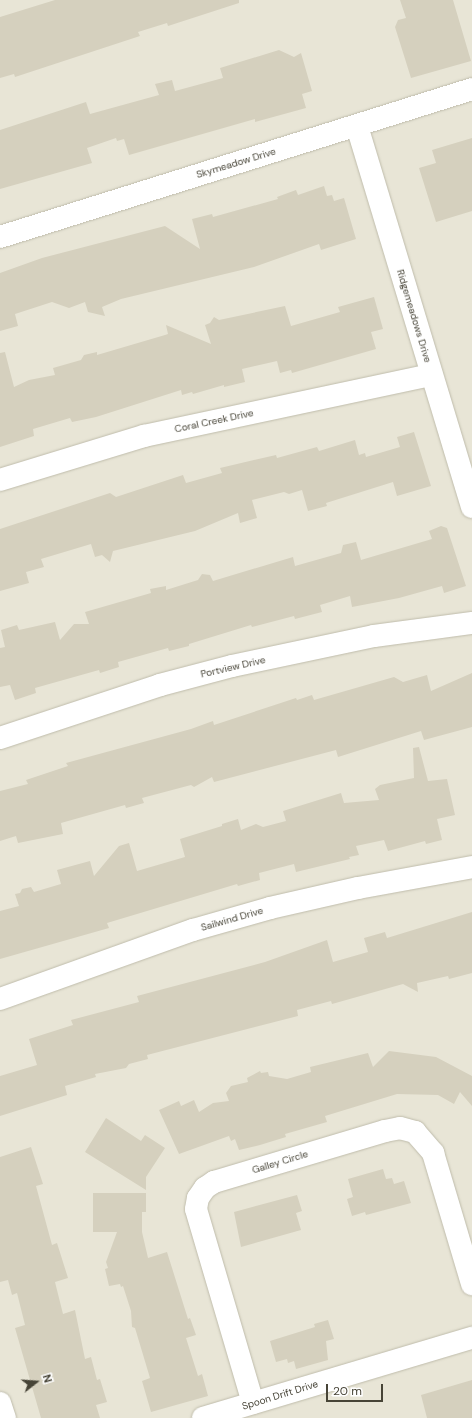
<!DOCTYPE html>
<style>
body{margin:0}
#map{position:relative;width:472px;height:1418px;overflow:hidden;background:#f4f2e8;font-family:"DM Sans",sans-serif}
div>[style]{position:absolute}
.residential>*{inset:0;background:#e8e5d6;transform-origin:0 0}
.building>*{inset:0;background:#d5d0be}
.roads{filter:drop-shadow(0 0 1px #bfbcab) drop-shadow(0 0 1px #bfbcab)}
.street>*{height:22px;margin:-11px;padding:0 11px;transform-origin:11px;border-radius:11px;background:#fff}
span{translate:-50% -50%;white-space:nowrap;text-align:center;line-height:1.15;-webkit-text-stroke:3.5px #fff;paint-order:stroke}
.street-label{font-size:10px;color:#474437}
.north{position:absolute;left:16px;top:1362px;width:40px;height:40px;-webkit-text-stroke:3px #fff;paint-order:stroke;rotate:73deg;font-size:11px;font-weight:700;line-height:16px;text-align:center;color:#474437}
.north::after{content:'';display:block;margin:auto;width:14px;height:18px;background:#474437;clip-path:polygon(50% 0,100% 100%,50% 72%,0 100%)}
.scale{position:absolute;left:326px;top:1384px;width:57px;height:18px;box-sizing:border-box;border:2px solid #474437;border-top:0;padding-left:5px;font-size:12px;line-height:14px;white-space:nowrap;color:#474437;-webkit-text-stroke:3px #fff;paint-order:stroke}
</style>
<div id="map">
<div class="residential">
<div style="left:0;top:0;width:472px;height:1418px"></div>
</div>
<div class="building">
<div style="clip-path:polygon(55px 0,239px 0,239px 3px,168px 26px,167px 23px,138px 32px,140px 36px,15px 77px,14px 74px,0 78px,0 17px)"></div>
<div style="clip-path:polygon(400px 0,453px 0,471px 61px,411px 78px,395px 27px,398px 20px,406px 18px)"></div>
<div style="clip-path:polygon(279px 50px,294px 57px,301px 53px,312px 91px,302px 94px,306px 108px,255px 122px,255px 119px,129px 155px,124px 139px,117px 141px,116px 138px,87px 148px,92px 163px,0 189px,0 130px,86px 102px,90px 114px,159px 95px,155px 84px,172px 80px,175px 91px,223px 78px,220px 68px)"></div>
<div style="clip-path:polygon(472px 138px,472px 211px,436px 222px,419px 168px,436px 163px,432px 150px)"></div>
<div style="clip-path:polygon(324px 186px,327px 196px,332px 195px,334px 201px,344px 198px,356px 239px,321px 250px,319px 244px,254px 267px,121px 299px,102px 307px,105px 316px,88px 312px,85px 302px,69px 308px,52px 302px,15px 314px,18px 326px,0 331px,0 273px,42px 258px,165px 226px,200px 249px,192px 219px,212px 214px,213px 217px,278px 199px,277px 197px,296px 190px,298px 195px)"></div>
<div style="clip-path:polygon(374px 297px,383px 329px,371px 332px,376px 349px,292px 373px,291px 370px,280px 373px,277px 361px,242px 369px,245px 382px,224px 387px,224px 385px,193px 394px,192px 392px,182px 395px,181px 390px,96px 417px,72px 422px,70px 418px,33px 429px,34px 436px,0 447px,0 353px,5px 352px,14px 387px,29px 380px,55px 375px,53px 368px,81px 360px,84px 355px,97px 352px,97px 355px,165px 335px,168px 334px,166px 325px,211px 344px,205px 325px,210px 323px,214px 317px,219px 320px,285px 306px,291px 326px,340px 312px,338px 307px)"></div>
<div style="clip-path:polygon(414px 432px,431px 486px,397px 496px,393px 482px,326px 503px,327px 506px,308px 511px,302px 490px,289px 494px,284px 492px,252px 500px,257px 518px,240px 523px,238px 513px,195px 531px,113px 551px,110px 562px,102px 555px,95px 557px,91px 544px,41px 559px,44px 567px,26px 572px,29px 583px,0 591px,0 529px,110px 493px,116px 497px,183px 475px,186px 483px,222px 473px,220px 468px,237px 464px,276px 455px,277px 458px,317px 447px,319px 451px,355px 440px,359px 455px,365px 453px,366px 457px,400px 447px,397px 437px)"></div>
<div style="clip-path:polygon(441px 526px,447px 528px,466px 586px,444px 593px,442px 586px,399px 598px,352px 607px,350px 596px,320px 605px,322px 612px,295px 619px,294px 616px,252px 627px,251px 625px,189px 644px,189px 646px,169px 651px,168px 648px,118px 662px,119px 667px,100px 673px,99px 670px,35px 688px,36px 693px,15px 700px,10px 685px,0 687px,0 648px,5px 647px,1px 630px,17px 625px,19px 630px,55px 622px,60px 640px,74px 624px,89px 624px,85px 612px,151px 593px,150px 589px,166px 586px,166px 590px,198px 580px,202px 574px,210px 575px,213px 581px,293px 557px,295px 566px,341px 553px,343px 545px,356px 542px,361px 560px,432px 539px,429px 531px)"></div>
<div style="clip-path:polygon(472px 673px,472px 727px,424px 740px,421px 731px,338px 757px,336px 750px,214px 782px,212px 777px,194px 787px,191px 785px,142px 798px,144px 803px,126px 808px,125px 805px,61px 823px,63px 834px,18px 843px,16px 836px,0 841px,0 791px,28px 784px,26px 780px,68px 766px,66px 763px,191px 729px,213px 721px,214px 725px,296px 698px,297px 700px,312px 695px,314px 700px,394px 677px,403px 682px,427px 675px,431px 691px)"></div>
<div style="clip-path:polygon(419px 747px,428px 781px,447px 779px,455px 815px,437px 819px,442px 840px,426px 844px,425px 841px,388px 851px,384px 840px,356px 846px,359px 855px,349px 857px,350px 859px,296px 872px,294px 864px,259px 873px,260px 880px,238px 886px,237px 884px,107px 923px,109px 928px,0 959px,0 911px,19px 906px,15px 894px,20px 893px,22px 889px,31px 887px,34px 892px,61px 884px,57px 870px,90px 861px,94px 876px,119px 846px,129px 843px,137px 871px,185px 857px,180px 839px,222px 826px,222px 824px,238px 819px,241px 830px,256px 824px,263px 827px,286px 821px,283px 811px,341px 793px,344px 803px,379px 800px,375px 789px,380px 785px,414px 778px,413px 748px)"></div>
<div style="clip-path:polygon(472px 912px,472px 973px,449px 979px,448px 976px,417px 983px,418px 992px,403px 984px,332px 1004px,331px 1001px,297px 1010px,298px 1016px,147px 1055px,148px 1059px,129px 1064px,126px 1068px,95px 1074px,96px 1077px,65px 1086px,67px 1095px,0 1116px,0 1076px,37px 1065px,29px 1039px,73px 1025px,71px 1020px,139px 1002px,137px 996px,265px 962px,327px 940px,333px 962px,368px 952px,364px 938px,385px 932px,387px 938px)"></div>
<div style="clip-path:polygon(389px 1051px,436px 1057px,472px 1076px,472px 1106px,460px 1092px,454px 1104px,438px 1095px,397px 1094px,325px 1116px,327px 1122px,285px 1134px,286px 1137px,260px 1145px,239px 1150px,235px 1139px,231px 1141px,229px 1136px,179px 1154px,159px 1110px,179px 1101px,181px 1106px,194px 1100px,199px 1112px,213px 1103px,229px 1101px,226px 1093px,231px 1086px,248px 1082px,247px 1078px,260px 1071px,261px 1073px,268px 1072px,269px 1076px,287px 1079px,311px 1072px,310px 1067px,368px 1053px,373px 1067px)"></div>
<div style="clip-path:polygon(106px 1118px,141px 1141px,145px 1135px,165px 1148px,146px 1177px,146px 1190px,85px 1152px)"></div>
<div style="clip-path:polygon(31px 1147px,43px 1184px,36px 1186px,52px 1245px,57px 1243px,68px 1278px,55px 1282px,63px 1314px,75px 1310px,85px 1359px,91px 1357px,97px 1380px,100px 1379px,107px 1402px,96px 1405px,100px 1418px,41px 1418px,15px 1328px,25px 1325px,17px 1293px,12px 1295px,8px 1280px,0 1282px,0 1157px)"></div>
<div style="clip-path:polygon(383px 1169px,386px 1179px,392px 1178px,394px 1184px,404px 1181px,411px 1203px,366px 1215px,365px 1212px,352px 1216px,347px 1199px,353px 1197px,348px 1179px)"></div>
<div style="clip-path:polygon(93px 1193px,146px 1193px,146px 1212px,142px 1212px,142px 1232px,148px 1258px,167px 1252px,188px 1319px,190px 1318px,196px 1335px,186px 1338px,198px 1376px,202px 1374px,208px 1396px,151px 1412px,142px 1381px,150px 1378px,135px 1328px,132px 1327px,131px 1311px,123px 1286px,121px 1287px,120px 1284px,109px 1286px,105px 1269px,108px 1268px,106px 1262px,117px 1232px,93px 1232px)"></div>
<div style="clip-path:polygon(297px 1195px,302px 1211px,296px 1213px,301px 1230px,241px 1247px,234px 1212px)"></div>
<div style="clip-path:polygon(328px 1320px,334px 1339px,326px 1341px,328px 1360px,296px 1369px,294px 1361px,288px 1363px,287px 1359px,276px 1362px,270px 1341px,315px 1327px,314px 1324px)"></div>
<div style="clip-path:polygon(472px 1380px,472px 1418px,427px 1418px,421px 1395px)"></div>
</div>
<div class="roads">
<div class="street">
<div style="left:357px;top:126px;width:398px;rotate:73.2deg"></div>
<div style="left:0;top:237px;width:495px;rotate:-17.4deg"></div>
<div style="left:0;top:480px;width:151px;rotate:-17deg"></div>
<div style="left:144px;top:436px;width:294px;rotate:-12deg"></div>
<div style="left:0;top:738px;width:169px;rotate:-18.3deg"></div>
<div style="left:160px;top:685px;width:74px;rotate:-14.8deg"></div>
<div style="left:232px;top:666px;width:145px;rotate:-11.9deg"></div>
<div style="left:374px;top:636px;width:99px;rotate:-7.6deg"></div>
<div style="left:0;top:999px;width:205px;rotate:-19.7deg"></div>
<div style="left:193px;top:930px;width:80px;rotate:-15.9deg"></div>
<div style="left:270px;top:908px;width:90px;rotate:-12.8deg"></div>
<div style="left:358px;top:888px;width:116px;rotate:-10.4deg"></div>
<div style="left:0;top:1403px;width:16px;rotate:72deg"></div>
<div style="left:253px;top:1403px;width:202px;rotate:-106.4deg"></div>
<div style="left:196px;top:1209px;width:11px;rotate:-80deg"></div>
<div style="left:198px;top:1198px;width:12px;rotate:-55deg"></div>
<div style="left:205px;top:1188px;width:11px;rotate:-34deg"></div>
<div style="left:214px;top:1182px;width:178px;rotate:-16.6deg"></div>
<div style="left:385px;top:1131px;width:15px;rotate:-11deg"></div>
<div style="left:400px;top:1128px;width:16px;rotate:15deg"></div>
<div style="left:415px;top:1132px;width:28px;rotate:49deg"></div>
<div style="left:433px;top:1153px;width:137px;rotate:73.4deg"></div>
<div style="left:203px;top:1418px;width:281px;rotate:-16.6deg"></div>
</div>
</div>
<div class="street-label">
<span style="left:236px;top:163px;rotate:-17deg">Skymeadow Drive</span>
<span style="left:414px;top:316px;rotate:73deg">Ridgemeadows Drive</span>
<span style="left:214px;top:421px;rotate:-12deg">Coral Creek Drive</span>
<span style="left:233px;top:667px;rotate:-13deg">Portview Drive</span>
<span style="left:232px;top:919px;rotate:-16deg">Sailwind Drive</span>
<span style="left:280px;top:1162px;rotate:-17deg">Galley Circle</span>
<span style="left:280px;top:1395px;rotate:-17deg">Spoon Drift Drive</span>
</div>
<div class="north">N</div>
<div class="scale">20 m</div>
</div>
